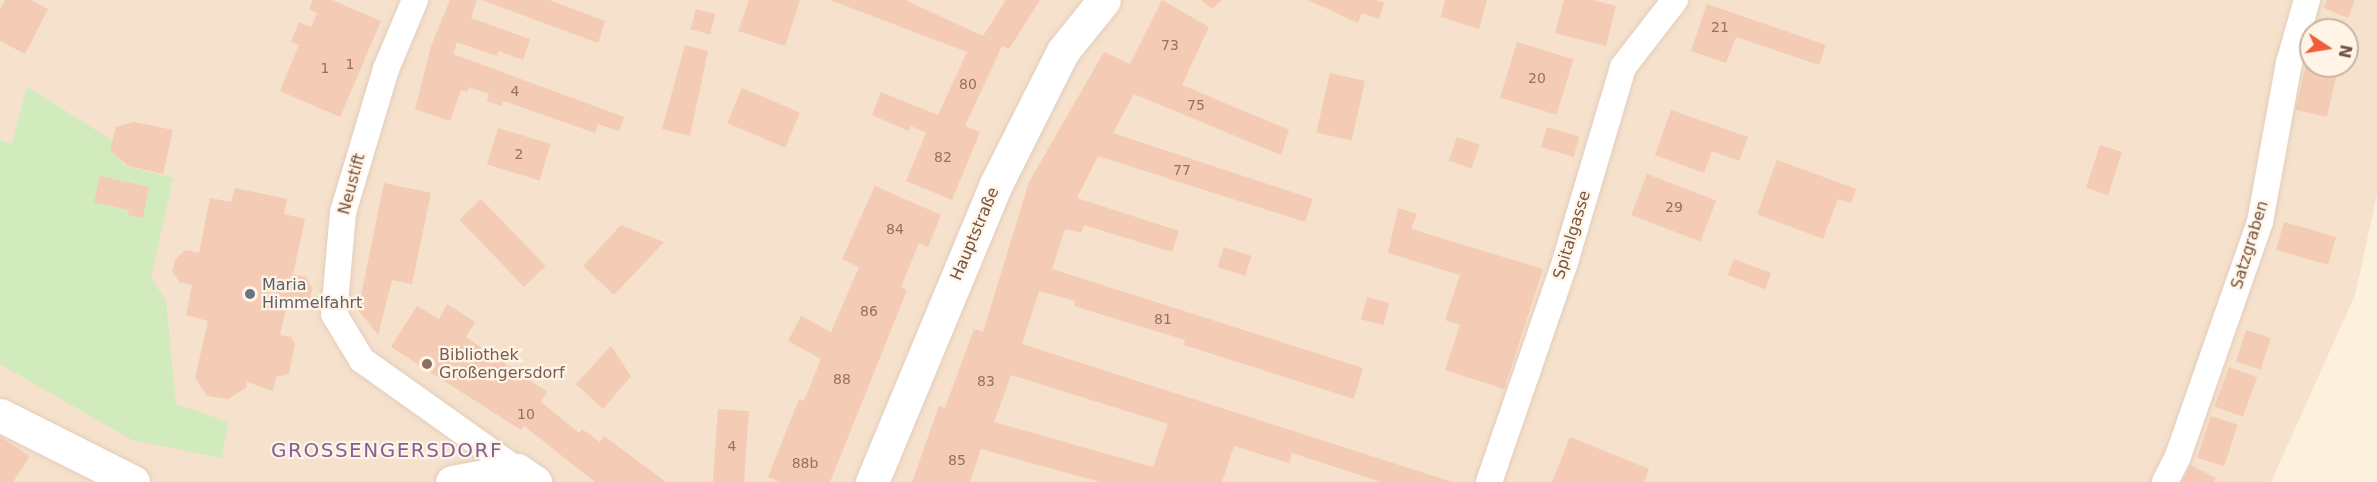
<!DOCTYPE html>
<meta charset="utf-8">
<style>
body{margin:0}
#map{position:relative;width:2377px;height:482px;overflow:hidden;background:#fdf0dd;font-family:"DejaVu Sans",sans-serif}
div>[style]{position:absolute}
.residential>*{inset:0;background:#f5e1cc}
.green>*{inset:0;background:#d1ebbc}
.building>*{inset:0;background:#f4cbb4;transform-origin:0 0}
.roads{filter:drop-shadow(0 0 2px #e3cdbc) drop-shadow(0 0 2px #e3cdbc)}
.street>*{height:26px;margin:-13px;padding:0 13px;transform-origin:13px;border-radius:13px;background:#fff}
.secondary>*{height:33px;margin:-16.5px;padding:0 16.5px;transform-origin:16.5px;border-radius:16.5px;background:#fff}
.dots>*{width:16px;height:16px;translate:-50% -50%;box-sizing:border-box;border:3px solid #fff4e5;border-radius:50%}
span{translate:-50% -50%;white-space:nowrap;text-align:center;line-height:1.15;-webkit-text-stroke:4.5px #fff4e5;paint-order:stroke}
.number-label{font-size:14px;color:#947261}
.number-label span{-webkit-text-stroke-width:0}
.street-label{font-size:16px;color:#745445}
.worship-label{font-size:16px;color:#5b616d}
.left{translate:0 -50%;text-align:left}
.education-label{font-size:16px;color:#785e54}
.quarter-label{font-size:20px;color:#836098;letter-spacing:1.5px}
.north{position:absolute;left:2299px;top:18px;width:60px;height:60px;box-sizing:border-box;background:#fff4e5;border:2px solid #c7b4a5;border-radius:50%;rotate:102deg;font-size:16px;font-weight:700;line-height:24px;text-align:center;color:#745445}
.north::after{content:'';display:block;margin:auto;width:21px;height:27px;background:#ef5d3b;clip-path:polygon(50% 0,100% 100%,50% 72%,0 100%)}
</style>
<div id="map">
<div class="residential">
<div style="clip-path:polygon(evenodd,0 0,2377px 0,2377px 194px,2355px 295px,2271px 482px,0 482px,0 0,2311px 30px,2347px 30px,2347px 66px,2311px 66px,2311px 30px)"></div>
</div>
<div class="green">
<div style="clip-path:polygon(27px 86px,111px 140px,111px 150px,125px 166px,173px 178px,151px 278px,166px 301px,176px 404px,228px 422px,222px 458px,132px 440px,0 364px,0 140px,12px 144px)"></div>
</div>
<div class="building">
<div style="clip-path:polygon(5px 0,31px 0,48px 9px,25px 54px,0 41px,0 10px)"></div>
<div style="clip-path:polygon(313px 0,332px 0,381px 21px,340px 117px,280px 91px,299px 45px,291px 42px,299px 22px,311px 27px,317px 13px,309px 9px)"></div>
<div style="clip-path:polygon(450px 0,477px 0,471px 18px,530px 39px,523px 60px,499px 51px,497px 56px,457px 42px,453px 54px,624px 117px,619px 131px,598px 124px,595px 133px,504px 101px,501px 106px,487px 101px,489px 94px,469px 87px,467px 92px,461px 90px,450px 121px,415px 109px,431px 46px)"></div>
<div style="clip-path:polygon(482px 0,549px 0,605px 21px,598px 43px)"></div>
<div style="clip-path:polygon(749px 0,800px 0,785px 46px,738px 31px)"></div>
<div style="clip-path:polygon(830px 0,905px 0,983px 36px,1006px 0,1040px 0,1009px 49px,1002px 46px,965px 126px,980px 132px,952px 200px,906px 181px,926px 133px,911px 126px,909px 131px,872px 115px,881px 92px,938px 115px,967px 52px)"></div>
<div style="clip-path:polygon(evenodd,1162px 0,1209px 27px,1182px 85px,1289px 130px,1281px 155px,1134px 94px,1113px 133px,1313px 199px,1305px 222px,1098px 156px,1077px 198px,1179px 231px,1172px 252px,1084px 225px,1081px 233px,1065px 229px,1052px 269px,1363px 368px,1354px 399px,1184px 345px,1185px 340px,1074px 306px,1075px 301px,1039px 291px,1022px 344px,1452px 482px,1381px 482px,1292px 453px,1289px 463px,1234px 446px,1222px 482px,1100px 482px,981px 449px,970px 482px,912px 482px,939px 406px,945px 408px,974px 329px,983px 332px,1029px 182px,1104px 52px,1130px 64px,1162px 0,1011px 375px,1168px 424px,1153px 467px,994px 422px,1011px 375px)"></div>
<div style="clip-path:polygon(1201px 0,1222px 0,1212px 9px)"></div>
<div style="clip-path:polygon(1308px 0,1376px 0,1384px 3px,1379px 19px,1362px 13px,1358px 23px)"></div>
<div style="clip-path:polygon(1445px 0,1487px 0,1479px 29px,1441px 17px)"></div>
<div style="clip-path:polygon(1564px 0,1592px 0,1616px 6px,1606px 46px,1555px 33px)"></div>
<div style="clip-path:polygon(2327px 0,2355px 0,2348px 18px,2324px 8px)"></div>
<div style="clip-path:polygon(1707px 4px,1826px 45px,1819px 65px,1736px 37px,1726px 63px,1691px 51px)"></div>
<div style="left:696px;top:9px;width:20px;height:21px;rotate:15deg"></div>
<div style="clip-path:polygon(2319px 18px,2344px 25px,2343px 30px,2316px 30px)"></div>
<div style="left:1517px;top:42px;width:59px;height:58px;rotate:17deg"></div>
<div style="clip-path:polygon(685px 45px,708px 51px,690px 136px,662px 129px)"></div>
<div style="left:2306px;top:65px;width:32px;height:46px;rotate:13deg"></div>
<div style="left:1330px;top:73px;width:36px;height:61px;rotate:13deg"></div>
<div style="left:742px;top:88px;width:63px;height:38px;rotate:23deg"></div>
<div style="clip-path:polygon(1671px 110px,1748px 137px,1739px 161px,1712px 151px,1704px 173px,1655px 155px)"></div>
<div style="clip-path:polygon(134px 122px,173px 130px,163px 174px,128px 166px,110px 150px,116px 127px)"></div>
<div style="left:1547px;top:127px;width:34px;height:21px;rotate:17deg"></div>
<div style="left:498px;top:128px;width:55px;height:38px;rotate:17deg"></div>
<div style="left:1457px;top:137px;width:24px;height:25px;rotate:19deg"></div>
<div style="left:2100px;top:145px;width:23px;height:45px;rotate:18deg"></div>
<div style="clip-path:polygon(1777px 160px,1856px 189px,1851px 203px,1838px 199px,1823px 239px,1757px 214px)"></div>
<div style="left:1647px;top:174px;width:74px;height:44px;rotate:21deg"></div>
<div style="clip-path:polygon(100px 176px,149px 187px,143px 218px,128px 215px,129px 210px,94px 202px)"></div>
<div style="clip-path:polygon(384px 183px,431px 193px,412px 284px,392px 280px,378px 335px,358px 310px)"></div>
<div style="clip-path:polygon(875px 186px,941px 215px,928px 247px,919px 243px,901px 287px,907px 290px,830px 482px,780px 482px,768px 477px,799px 399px,804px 401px,821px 359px,788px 341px,801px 316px,831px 332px,859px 267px,842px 259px)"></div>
<div style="clip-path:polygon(235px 188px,287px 199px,284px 214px,305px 219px,293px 274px,306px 277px,312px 288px,310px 301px,299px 308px,287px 305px,280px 335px,291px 337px,295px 344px,289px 374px,276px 377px,273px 391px,247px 382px,246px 388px,228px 399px,207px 396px,195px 378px,208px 321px,186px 315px,192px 285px,179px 282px,172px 271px,176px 258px,186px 250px,199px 253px,210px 198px,231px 202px)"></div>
<div style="left:481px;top:199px;width:93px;height:30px;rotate:46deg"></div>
<div style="clip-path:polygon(1398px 208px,1417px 214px,1411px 229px,1543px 269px,1504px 389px,1445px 370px,1460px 325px,1445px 320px,1460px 275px,1388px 253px)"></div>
<div style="left:2284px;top:222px;width:54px;height:29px;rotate:16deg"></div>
<div style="clip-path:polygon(621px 225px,664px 242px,614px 295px,583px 266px)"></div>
<div style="left:1224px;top:247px;width:29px;height:21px;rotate:18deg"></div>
<div style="left:1734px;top:259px;width:40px;height:17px;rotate:21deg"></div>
<div style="left:1367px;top:297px;width:23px;height:23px;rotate:15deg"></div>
<div style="clip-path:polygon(447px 304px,475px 322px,466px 337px,547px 392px,541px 402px,579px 433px,582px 429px,600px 442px,604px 436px,666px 482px,595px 482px,524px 426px,521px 430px,391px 347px,417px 306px,439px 319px)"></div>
<div style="left:2246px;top:330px;width:26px;height:33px;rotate:18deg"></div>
<div style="clip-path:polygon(611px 346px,631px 376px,603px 409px,576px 384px)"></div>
<div style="left:2229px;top:367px;width:30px;height:42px;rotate:20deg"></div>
<div style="left:718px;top:409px;width:31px;height:73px;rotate:4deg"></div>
<div style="left:2211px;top:416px;width:28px;height:44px;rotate:18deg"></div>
<div style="clip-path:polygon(0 437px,30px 456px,13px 482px,0 482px)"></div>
<div style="clip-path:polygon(1570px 437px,1649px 469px,1644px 482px,1552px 482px)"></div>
<div style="clip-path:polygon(2190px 465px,2216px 478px,2214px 482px,2182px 482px)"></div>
</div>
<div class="roads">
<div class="street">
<div style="left:415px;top:0;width:75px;rotate:112.8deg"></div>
<div style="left:386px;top:69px;width:149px;rotate:106.7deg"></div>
<div style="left:343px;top:212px;width:102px;rotate:95deg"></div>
<div style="left:334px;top:314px;width:54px;rotate:58.7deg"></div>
<div style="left:362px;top:360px;width:190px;rotate:35.4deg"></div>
<div style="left:1489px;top:482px;width:233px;rotate:-70.9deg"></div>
<div style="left:1565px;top:262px;width:203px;rotate:-73.4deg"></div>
<div style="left:1623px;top:67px;width:85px;rotate:-52.2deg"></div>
<div style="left:2165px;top:482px;width:29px;rotate:-63deg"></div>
<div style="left:2178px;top:456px;width:248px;rotate:-70.7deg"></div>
<div style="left:2260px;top:222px;width:162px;rotate:-79.7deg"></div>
<div style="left:2289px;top:63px;width:66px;rotate:-74.1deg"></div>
</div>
<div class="secondary">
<div style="left:0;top:415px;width:149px;rotate:26.7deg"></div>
<div style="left:452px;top:482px;width:66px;rotate:-10.5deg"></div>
<div style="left:517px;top:470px;width:22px;rotate:34deg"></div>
<div style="left:872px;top:482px;width:321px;rotate:-67.4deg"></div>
<div style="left:995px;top:186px;width:151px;rotate:-63.3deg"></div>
<div style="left:1063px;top:51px;width:65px;rotate:-51.2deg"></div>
</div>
</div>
<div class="dots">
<div style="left:250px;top:294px;background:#6b7280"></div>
<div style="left:427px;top:364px;background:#8d6e63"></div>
</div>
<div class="number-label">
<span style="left:1720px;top:27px">21</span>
<span style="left:1170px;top:45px">73</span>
<span style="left:350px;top:64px">1</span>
<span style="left:325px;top:68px">1</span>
<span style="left:1537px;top:78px">20</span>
<span style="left:968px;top:84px">80</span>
<span style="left:515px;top:91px">4</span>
<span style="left:1196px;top:105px">75</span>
<span style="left:519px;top:154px">2</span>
<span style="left:943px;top:157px">82</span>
<span style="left:1182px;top:170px">77</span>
<span style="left:1674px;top:207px">29</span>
<span style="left:895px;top:229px">84</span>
<span style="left:869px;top:311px">86</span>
<span style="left:1163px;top:319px">81</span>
<span style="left:842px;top:379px">88</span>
<span style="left:986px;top:381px">83</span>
<span style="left:526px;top:414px">10</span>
<span style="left:732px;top:446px">4</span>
<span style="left:957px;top:460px">85</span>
<span style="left:805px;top:463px">88b</span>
</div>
<div class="street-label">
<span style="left:352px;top:184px;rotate:-75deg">Neustift</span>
<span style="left:975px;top:234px;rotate:-67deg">Hauptstraße</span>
<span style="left:1572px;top:235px;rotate:-73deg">Spitalgasse</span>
<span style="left:2250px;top:245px;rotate:-73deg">Satzgraben</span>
</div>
<div class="worship-label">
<span class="left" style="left:262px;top:294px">Maria<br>Himmelfahrt</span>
</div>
<div class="education-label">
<span class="left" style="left:439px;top:364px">Bibliothek<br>Großengersdorf</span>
</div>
<div class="quarter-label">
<span style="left:387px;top:450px">GROSSENGERSDORF</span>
</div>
<div class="north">N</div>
</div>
